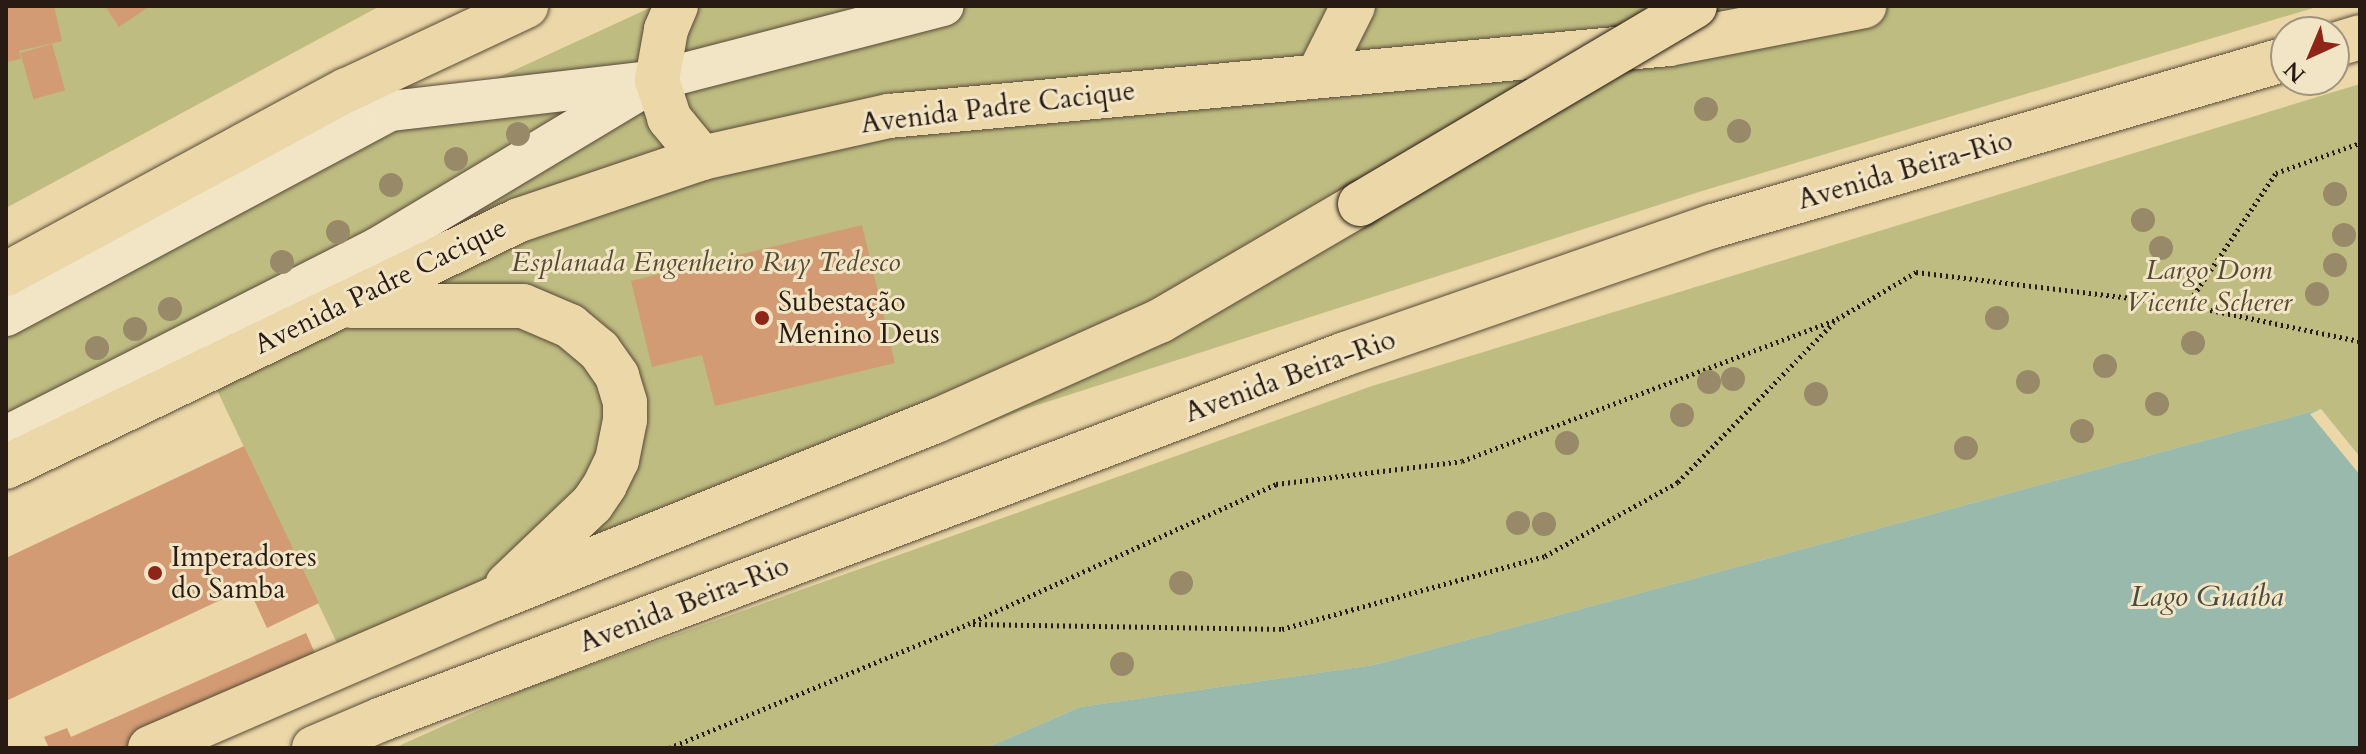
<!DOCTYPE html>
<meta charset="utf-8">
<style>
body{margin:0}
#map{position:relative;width:2366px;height:754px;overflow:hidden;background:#ebd7a8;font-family:Cardo,serif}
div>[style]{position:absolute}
.green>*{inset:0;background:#bfbc82}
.water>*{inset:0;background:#98b9ac}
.pier>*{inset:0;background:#ebd7a8}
.building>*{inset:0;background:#d29b73;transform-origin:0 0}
.path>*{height:5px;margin-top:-2.5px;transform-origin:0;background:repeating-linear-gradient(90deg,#271b13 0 2px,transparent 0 6px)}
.roads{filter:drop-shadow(0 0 2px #584a38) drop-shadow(0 0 2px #584a38)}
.minor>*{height:40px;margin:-20px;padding:0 20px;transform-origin:20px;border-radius:20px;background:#f2e5c6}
.major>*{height:44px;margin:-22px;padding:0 22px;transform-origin:22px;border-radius:22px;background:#ebd7a8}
.bridges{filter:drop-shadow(0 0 2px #271b13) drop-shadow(0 0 2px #271b13)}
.major-bridge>*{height:44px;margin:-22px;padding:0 22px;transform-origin:22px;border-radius:22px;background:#ebd7a8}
.trees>*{width:24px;height:24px;margin:-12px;border-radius:50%;background:#988a68}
.dots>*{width:22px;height:22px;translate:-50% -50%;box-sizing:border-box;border:4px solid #f2e5c6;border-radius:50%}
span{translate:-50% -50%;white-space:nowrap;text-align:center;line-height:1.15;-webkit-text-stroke:6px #f2e5c6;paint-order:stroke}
.street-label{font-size:28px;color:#271b13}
.park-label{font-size:28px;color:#554b34;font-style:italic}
.poi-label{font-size:28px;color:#271b13}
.left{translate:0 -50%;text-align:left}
.water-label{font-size:30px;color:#494a41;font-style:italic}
.frame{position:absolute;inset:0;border:8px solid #271b13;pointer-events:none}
.north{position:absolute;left:2270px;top:16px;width:80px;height:80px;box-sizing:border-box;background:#f2e5c6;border:2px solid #a1947e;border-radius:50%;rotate:224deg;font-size:22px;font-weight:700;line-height:32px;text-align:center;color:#271b13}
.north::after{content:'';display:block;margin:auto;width:28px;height:36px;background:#8f2418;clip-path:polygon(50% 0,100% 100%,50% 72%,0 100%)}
</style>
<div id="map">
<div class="green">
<div style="clip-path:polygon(6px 6px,380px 6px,6px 208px)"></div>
<div style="clip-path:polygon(654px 6px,2320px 6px,1702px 191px,1025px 409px,501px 617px,465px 589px,337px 643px,187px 327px,6px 416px,6px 332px,397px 124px)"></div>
<div style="clip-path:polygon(2360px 84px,2360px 457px,2321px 409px,1374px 665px,1080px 707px,986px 748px,394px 748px,532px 686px,1372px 386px)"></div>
</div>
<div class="water">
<div style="clip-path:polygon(2321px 409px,2360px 457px,2360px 748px,986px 748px,1080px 707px,1374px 665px)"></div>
</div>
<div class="pier">
<div style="clip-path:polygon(2321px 409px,2360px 457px,2360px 475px,2310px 414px)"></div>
</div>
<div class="building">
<div style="clip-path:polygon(6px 6px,54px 6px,62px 41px,19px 51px,21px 59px,6px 62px)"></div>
<div style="clip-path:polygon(105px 6px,150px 6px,119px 27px)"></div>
<div style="left:52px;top:44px;width:48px;height:33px;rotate:74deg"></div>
<div style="clip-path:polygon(862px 225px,895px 363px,715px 406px,702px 355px,652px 367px,631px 281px)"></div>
<div style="clip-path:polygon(244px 446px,319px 603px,267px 628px,248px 587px,6px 701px,6px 558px)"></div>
<div style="clip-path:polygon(306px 633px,322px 669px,144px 748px,49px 748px,44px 737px,67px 728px,71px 737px)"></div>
</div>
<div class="path">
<div style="left:2187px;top:305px;width:177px;rotate:11.8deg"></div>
<div style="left:973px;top:624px;width:309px;rotate:0.9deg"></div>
<div style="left:1282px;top:629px;width:273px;rotate:-15.5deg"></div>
<div style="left:1545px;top:556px;width:152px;rotate:-29.1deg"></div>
<div style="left:1678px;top:482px;width:223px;rotate:-45.7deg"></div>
<div style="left:669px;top:748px;width:324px;rotate:-22.5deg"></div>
<div style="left:968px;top:624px;width:338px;rotate:-24.4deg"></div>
<div style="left:1276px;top:484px;width:187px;rotate:-7deg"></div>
<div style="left:1462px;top:461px;width:401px;rotate:-20.7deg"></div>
<div style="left:1837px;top:319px;width:92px;rotate:-30.7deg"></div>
<div style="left:1916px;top:272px;width:273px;rotate:6.9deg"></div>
<div style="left:2187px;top:305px;width:159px;rotate:-56deg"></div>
<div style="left:2276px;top:173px;width:89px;rotate:-19.7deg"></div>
</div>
<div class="roads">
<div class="minor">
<div style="left:6px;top:316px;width:435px;rotate:-28.1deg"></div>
<div style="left:390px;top:111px;width:269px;rotate:-6.6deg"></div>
<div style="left:657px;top:80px;width:296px;rotate:-14.5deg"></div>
<div style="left:6px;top:436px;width:416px;rotate:-26.9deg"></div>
<div style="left:377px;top:248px;width:310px;rotate:-31deg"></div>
</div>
<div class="major">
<div style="left:676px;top:6px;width:26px;rotate:113deg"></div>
<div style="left:666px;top:30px;width:51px;rotate:100.2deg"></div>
<div style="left:657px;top:80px;width:40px;rotate:72deg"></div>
<div style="left:669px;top:118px;width:52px;rotate:50.5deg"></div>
<div style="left:2334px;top:45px;width:27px;rotate:-17deg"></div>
<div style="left:1319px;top:74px;width:76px;rotate:-63.4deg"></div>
<div style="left:6px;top:274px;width:387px;rotate:-28.4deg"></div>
<div style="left:347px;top:90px;width:198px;rotate:-25.1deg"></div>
<div style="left:351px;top:306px;width:172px"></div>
<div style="left:523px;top:306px;width:51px;rotate:23.1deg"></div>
<div style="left:570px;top:326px;width:38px;rotate:40deg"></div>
<div style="left:599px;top:350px;width:32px;rotate:55deg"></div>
<div style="left:617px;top:376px;width:28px;rotate:73deg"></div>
<div style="left:625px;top:403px;width:17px;rotate:90deg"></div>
<div style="left:625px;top:420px;width:41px;rotate:101.3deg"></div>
<div style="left:617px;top:460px;width:28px;rotate:116deg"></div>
<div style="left:605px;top:485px;width:23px;rotate:124deg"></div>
<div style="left:592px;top:504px;width:117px;rotate:136.4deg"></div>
<div style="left:6px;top:467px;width:569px;rotate:-25.71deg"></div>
<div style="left:519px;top:220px;width:193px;rotate:-18.7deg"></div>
<div style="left:702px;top:158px;width:192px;rotate:-12.7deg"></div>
<div style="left:889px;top:116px;width:783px;rotate:-5.27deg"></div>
<div style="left:1669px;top:44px;width:199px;rotate:-11deg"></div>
<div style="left:150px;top:748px;width:376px;rotate:-23.4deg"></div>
<div style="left:495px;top:599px;width:476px;rotate:-22deg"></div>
<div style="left:936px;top:421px;width:245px;rotate:-24.1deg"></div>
<div style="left:1160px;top:321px;width:232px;rotate:-30.3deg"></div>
<div style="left:314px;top:748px;width:74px;rotate:-23.1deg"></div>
<div style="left:382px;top:719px;width:1030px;rotate:-20.76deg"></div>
<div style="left:1345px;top:354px;width:390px;rotate:-19.2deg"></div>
<div style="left:1713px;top:226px;width:597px;rotate:-16.25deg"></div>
</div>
</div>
<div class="bridges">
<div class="major-bridge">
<div style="left:1360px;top:204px;width:389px;rotate:-30.6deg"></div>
</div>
</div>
<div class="trees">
<div style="left:1706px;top:109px"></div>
<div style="left:1739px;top:131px"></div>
<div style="left:518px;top:134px"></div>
<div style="left:456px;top:159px"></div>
<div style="left:391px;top:185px"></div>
<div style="left:2335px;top:194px"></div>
<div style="left:2143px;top:220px"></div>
<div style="left:338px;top:232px"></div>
<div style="left:2344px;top:235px"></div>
<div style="left:2161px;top:248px"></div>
<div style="left:282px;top:262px"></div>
<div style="left:2335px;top:265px"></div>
<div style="left:2317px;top:294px"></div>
<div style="left:170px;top:309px"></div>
<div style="left:1997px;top:318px"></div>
<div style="left:135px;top:329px"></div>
<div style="left:2193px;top:343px"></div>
<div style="left:97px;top:348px"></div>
<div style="left:2105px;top:366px"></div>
<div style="left:1733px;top:379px"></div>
<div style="left:1709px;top:382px"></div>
<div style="left:2028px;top:382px"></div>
<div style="left:1816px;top:394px"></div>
<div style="left:2157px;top:404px"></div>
<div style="left:1682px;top:415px"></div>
<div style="left:2082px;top:431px"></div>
<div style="left:1567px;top:443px"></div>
<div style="left:1966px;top:448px"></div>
<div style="left:1518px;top:523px"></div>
<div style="left:1544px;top:524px"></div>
<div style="left:1181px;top:583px"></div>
<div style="left:1122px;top:664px"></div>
</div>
<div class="dots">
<div style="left:762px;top:318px;background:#8f2418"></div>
<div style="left:155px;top:573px;background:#8f2418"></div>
</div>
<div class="street-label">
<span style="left:998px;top:107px;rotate:-7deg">Avenida Padre Cacique</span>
<span style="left:1905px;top:170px;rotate:-16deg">Avenida Beira-Rio</span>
<span style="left:380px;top:286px;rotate:-26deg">Avenida Padre Cacique</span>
<span style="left:1290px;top:376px;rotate:-20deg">Avenida Beira-Rio</span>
<span style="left:684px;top:604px;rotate:-21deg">Avenida Beira-Rio</span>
</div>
<div class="park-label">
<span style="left:706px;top:262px">Esplanada Engenheiro Ruy Tedesco</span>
<span style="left:2209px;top:286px">Largo Dom<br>Vicente Scherer</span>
</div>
<div class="poi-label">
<span class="left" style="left:778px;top:318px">Subestação<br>Menino Deus</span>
<span class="left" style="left:171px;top:573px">Imperadores<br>do Samba</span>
</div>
<div class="water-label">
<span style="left:2207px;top:597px">Lago Guaíba</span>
</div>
<div class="frame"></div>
<div class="north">N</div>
</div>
